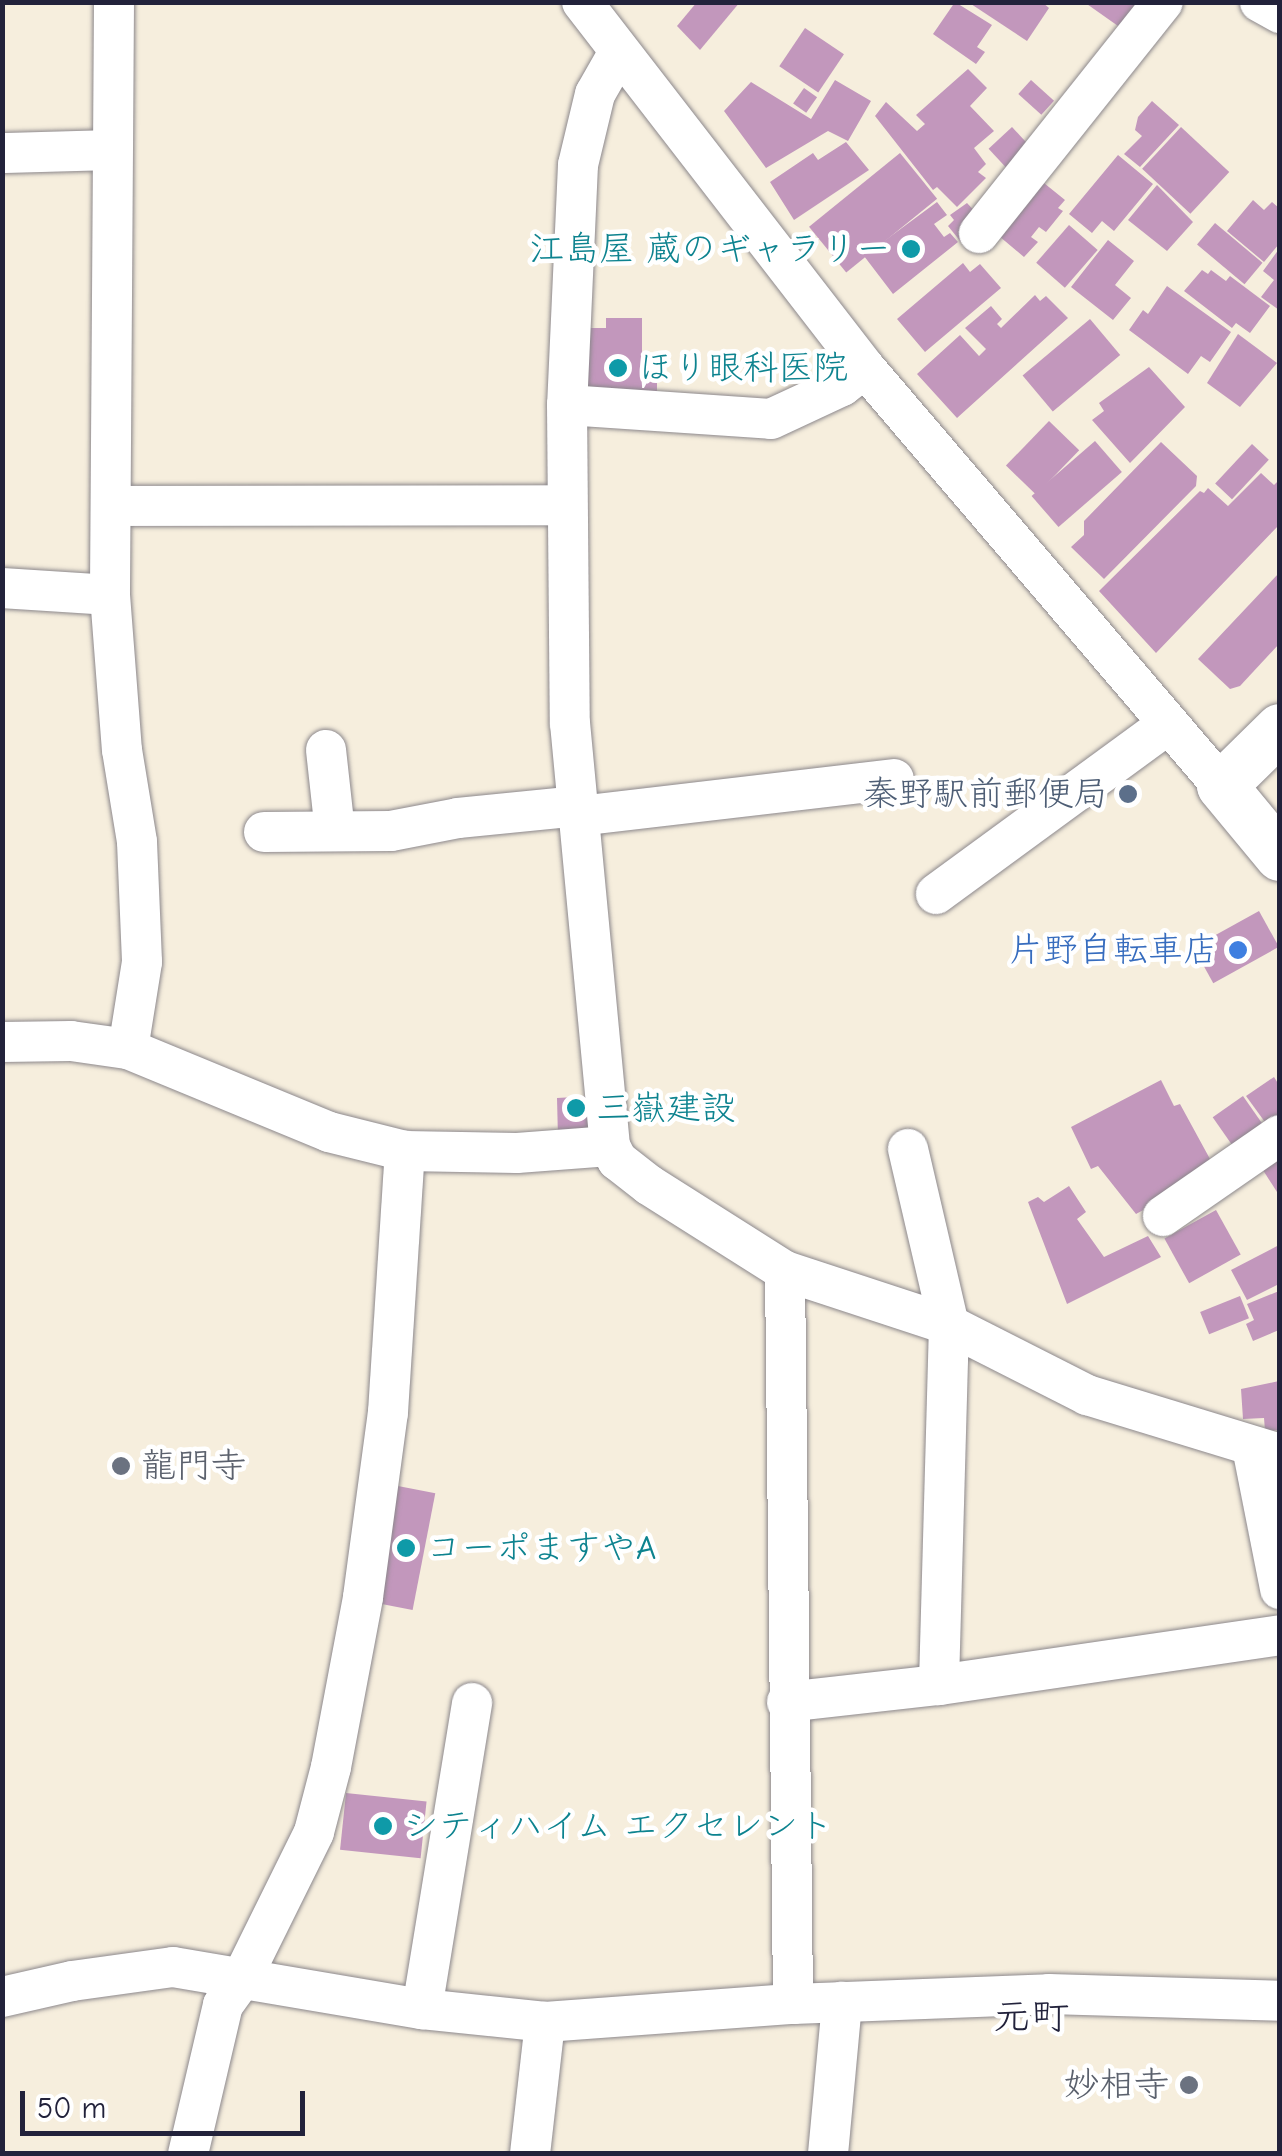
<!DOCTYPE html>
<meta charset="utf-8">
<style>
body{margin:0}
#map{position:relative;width:1282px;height:2156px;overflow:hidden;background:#f6eedd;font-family:"Comic Neue","Klee One",sans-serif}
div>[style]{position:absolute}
.building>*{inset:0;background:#c297bc;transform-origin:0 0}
.roads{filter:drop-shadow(0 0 2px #8c888c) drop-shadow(0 0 2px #8c888c)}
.minor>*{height:40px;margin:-20px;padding:0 20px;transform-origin:20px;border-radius:20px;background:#fff}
.major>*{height:50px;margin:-25px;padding:0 25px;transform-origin:25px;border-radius:25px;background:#fff}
.dots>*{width:28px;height:28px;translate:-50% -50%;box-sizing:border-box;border:5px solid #fff;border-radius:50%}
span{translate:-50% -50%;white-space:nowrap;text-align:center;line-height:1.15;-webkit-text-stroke:9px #fff;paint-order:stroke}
.culture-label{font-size:35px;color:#0d838f}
.right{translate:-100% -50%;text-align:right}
.left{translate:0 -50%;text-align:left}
.service-label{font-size:35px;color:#4e5e75}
.shop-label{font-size:35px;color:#366cbe}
.worship-label{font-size:35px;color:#5b616d}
.neighbourhood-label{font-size:38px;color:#22223b}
.frame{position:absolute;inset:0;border:5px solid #22223b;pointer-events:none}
.scale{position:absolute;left:20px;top:2091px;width:285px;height:45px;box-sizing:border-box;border:5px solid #22223b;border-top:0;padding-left:12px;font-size:30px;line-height:35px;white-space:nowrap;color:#22223b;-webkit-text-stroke:8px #fff;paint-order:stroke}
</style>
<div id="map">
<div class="building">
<div style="clip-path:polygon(697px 2px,740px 2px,700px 50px,677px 26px)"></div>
<div style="clip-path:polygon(955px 2px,992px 25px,977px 47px,985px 52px,976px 64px,933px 34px)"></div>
<div style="clip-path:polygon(968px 2px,1042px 2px,1049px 8px,1027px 41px)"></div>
<div style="clip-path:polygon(1084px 2px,1149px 2px,1128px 33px)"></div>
<div style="left:805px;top:28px;width:47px;height:46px;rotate:34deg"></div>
<div style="clip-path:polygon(968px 69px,987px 88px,970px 106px,994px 131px,974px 148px,986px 164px,978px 172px,986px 178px,957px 207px,937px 187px,933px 190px,875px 116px,886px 102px,917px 131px,925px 124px,916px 115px)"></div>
<div style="clip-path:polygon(835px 80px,871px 101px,848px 141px,828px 131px,766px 168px,724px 111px,751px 82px,811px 119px)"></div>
<div style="left:1031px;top:80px;width:31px;height:19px;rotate:42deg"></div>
<div style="left:804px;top:88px;width:16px;height:19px;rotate:35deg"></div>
<div style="clip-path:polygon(1152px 101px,1179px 125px,1140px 167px,1124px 154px,1142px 136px,1135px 130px,1138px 117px)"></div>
<div style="left:1012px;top:127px;width:33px;height:32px;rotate:47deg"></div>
<div style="left:1181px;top:127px;width:66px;height:57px;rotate:43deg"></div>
<div style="clip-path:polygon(846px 142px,869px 170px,794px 220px,770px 182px,813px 153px,818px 160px)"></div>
<div style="left:900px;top:153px;width:59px;height:117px;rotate:51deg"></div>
<div style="clip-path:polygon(1118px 155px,1153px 184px,1114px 231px,1102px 221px,1092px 233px,1069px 214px)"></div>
<div style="clip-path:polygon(1039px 179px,1065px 200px,1058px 208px,1063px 211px,1046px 232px,1039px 227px,1031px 237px,1038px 242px,1024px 257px,993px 231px)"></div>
<div style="clip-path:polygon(1157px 185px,1193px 222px,1167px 251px,1128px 220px)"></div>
<div style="clip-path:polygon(1253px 200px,1264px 210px,1272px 202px,1279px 208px,1279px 244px,1264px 262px,1227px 231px)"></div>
<div style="clip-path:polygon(937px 202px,947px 215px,934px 224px,944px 237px,950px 233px,958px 242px,893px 294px,864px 256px)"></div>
<div style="clip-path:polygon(967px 203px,980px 217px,961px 242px,948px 226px,954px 220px,950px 215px)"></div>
<div style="left:1215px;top:223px;width:62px;height:28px;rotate:40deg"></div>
<div style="left:1069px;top:225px;width:38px;height:50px;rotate:41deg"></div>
<div style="clip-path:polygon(1108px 240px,1134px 261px,1115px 285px,1131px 298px,1113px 320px,1071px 287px)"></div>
<div style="clip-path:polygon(1279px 249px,1279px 310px,1261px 297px,1274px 280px,1263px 271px)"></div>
<div style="clip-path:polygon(963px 263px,970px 272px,980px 264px,1001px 288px,925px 352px,897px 319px)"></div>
<div style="clip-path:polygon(1202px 270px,1208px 274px,1211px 270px,1226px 281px,1230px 276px,1270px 306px,1250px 333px,1236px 323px,1232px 328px,1184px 291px)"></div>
<div style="clip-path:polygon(1167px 286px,1231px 332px,1210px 362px,1201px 356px,1188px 374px,1129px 330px,1143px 310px,1148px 314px)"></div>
<div style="clip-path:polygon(1035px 295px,1040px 301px,1046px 296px,1068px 318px,957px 418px,917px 374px,960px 335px,979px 356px,986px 349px,965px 328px,991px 306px,1002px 319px,997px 324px,1001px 328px)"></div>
<div style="clip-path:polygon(606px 318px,642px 318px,642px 355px,647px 355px,647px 381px,657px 381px,657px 403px,588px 398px,588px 328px,606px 328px)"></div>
<div style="left:1090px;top:319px;width:47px;height:88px;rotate:50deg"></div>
<div style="clip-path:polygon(1238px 334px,1277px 363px,1240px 407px,1207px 383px)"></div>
<div style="clip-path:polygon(1149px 367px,1185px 407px,1130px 463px,1092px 420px,1104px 411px,1099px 403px)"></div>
<div style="left:1049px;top:421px;width:42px;height:62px;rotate:44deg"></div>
<div style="left:1095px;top:441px;width:41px;height:84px;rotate:49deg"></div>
<div style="clip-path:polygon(1161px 442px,1197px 476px,1196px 486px,1104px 579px,1071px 547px,1084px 535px,1084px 521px)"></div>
<div style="left:1252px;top:444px;width:23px;height:54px;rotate:43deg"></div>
<div style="clip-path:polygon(1261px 473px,1274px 485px,1279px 480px,1279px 525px,1156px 653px,1099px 591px,1200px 491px,1204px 493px,1208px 488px,1228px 506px)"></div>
<div style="clip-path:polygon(1279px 573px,1279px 644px,1240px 686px,1230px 689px,1198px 659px)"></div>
<div style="left:1259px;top:911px;width:41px;height:75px;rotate:61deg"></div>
<div style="clip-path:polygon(1274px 1077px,1279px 1085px,1279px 1122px,1270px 1129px,1246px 1096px)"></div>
<div style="clip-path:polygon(1161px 1080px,1174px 1106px,1180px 1104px,1216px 1170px,1136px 1214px,1098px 1166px,1091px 1169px,1071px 1127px)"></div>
<div style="clip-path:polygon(593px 1096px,595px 1119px,578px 1137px,558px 1138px,557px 1098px)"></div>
<div style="left:1243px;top:1096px;width:42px;height:37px;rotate:55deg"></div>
<div style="clip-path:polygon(1279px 1154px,1279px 1191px,1277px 1192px,1261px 1167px)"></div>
<div style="clip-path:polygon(1069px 1186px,1086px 1212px,1077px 1219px,1104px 1257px,1148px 1236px,1161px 1257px,1067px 1304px,1028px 1202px,1038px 1197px,1044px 1202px)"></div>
<div style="left:1216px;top:1210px;width:51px;height:59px;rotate:61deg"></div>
<div style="clip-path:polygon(1279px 1245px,1279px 1284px,1247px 1300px,1231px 1270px)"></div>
<div style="clip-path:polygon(1279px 1291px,1279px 1330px,1253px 1341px,1246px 1324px,1254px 1320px,1247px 1304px)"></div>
<div style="left:1240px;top:1296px;width:24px;height:43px;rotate:68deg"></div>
<div style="clip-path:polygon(1279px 1381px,1279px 1430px,1265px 1431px,1264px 1418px,1243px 1419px,1241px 1389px)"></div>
<div style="left:398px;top:1486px;width:38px;height:119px;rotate:11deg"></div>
<div style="left:346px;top:1793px;width:81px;height:57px;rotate:6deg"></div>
</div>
<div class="roads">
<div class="minor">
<div style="left:114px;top:2px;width:593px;rotate:90.39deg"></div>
<div style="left:110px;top:595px;width:155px;rotate:85.6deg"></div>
<div style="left:122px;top:750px;width:93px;rotate:80.7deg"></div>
<div style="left:137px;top:842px;width:120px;rotate:87.6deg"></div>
<div style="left:142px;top:962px;width:88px;rotate:99.1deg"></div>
<div style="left:582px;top:2px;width:463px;rotate:52.3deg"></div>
<div style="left:865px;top:368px;width:550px;rotate:49.5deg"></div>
<div style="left:1260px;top:2px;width:23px;rotate:29deg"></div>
<div style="left:619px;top:52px;width:48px;rotate:119.7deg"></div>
<div style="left:595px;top:94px;width:73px;rotate:103.5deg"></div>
<div style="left:578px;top:165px;width:240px;rotate:92.6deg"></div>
<div style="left:567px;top:405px;width:318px;rotate:89.5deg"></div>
<div style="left:570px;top:723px;width:425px;rotate:84.6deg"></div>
<div style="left:610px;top:1146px;width:16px;rotate:63deg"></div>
<div style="left:617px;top:1160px;width:41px;rotate:38deg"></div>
<div style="left:649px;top:1185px;width:161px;rotate:32.3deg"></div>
<div style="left:785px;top:1271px;width:173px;rotate:18.2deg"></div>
<div style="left:949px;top:1325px;width:155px;rotate:26.9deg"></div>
<div style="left:1087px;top:1395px;width:202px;rotate:17deg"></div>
<div style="left:2px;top:153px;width:108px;rotate:-1.6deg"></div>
<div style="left:979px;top:233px;width:295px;rotate:-51.5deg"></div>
<div style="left:567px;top:405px;width:204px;rotate:3.9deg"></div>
<div style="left:771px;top:419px;width:78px;rotate:-24.9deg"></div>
<div style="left:842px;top:386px;width:29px;rotate:-38deg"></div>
<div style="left:114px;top:506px;width:453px;rotate:-0.1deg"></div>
<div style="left:2px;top:588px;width:108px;rotate:3.7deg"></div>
<div style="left:326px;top:750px;width:81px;rotate:83.7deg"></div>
<div style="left:579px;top:816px;width:317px;rotate:-6.7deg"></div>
<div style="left:264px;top:832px;width:127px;rotate:-0.5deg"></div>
<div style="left:391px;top:831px;width:68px;rotate:-11deg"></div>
<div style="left:458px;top:818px;width:121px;rotate:-5.7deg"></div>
<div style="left:936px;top:894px;width:288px;rotate:-36.2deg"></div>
<div style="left:2px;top:1042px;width:69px;rotate:-0.8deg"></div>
<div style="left:71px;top:1041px;width:58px;rotate:8deg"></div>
<div style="left:128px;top:1049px;width:217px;rotate:22.4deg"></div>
<div style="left:329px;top:1132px;width:78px;rotate:14deg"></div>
<div style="left:405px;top:1151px;width:112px;rotate:1deg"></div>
<div style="left:517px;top:1153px;width:93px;rotate:-4.3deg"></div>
<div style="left:908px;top:1149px;width:181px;rotate:76.9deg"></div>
<div style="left:949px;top:1325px;width:360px;rotate:91.6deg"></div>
<div style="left:1163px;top:1216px;width:142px;rotate:-34.7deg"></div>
<div style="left:785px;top:1271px;width:733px;rotate:89.37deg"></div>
<div style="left:1252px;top:1447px;width:145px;rotate:78.8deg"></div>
<div style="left:787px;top:1702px;width:153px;rotate:-6.4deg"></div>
<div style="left:939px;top:1685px;width:345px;rotate:-8.3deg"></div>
<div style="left:2px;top:1997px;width:72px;rotate:-12.9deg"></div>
<div style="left:72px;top:1981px;width:102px;rotate:-7.9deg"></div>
<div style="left:173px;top:1967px;width:253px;rotate:9.6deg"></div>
<div style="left:422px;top:2009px;width:124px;rotate:6deg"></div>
<div style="left:545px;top:2022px;width:249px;rotate:-4.2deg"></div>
<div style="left:793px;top:2004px;width:256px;rotate:-2.2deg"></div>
<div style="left:1049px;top:1994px;width:231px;rotate:1.7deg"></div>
<div style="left:422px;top:2009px;width:310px;rotate:-80.7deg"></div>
<div style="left:188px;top:2154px;width:153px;rotate:-76.8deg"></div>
<div style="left:223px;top:2005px;width:29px;rotate:-54deg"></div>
<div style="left:240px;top:1982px;width:167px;rotate:-63.7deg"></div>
<div style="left:314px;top:1832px;width:67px;rotate:-75.3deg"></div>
<div style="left:331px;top:1767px;width:173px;rotate:-79.3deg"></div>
<div style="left:363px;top:1597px;width:187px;rotate:-82.3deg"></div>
<div style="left:388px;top:1412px;width:262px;rotate:-86.3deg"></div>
<div style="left:530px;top:2154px;width:133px;rotate:-83.5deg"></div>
<div style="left:828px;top:2154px;width:153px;rotate:-84.7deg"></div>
</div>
<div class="major">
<div style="left:1280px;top:729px;width:81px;rotate:135.5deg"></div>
<div style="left:1222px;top:786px;width:91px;rotate:50.4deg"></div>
</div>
</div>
<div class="dots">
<div style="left:911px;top:249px;background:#0f9aa8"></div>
<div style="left:618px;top:368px;background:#0f9aa8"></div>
<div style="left:1128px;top:794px;background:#5c6f8a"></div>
<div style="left:1238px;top:950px;background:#3f7fe0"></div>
<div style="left:576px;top:1108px;background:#0f9aa8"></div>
<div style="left:121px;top:1466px;background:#6b7280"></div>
<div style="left:406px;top:1548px;background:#0f9aa8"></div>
<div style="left:383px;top:1826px;background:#0f9aa8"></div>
<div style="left:1189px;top:2085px;background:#6b7280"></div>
</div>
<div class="culture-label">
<span class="right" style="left:891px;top:249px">江島屋 蔵のギャラリー</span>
<span class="left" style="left:638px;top:368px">ほり眼科医院</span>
<span class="left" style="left:596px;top:1108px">三嶽建設</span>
<span class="left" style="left:426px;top:1548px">コーポますやA</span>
<span class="left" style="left:403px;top:1826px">シティハイム エクセレント</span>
</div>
<div class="service-label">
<span class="right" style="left:1108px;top:794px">秦野駅前郵便局</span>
</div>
<div class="shop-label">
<span class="right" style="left:1218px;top:950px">片野自転車店</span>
</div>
<div class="worship-label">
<span class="left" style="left:141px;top:1466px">龍門寺</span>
<span class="right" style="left:1169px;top:2085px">妙相寺</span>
</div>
<div class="neighbourhood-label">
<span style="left:1031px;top:2018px">元町</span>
</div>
<div class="frame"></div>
<div class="scale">50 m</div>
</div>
